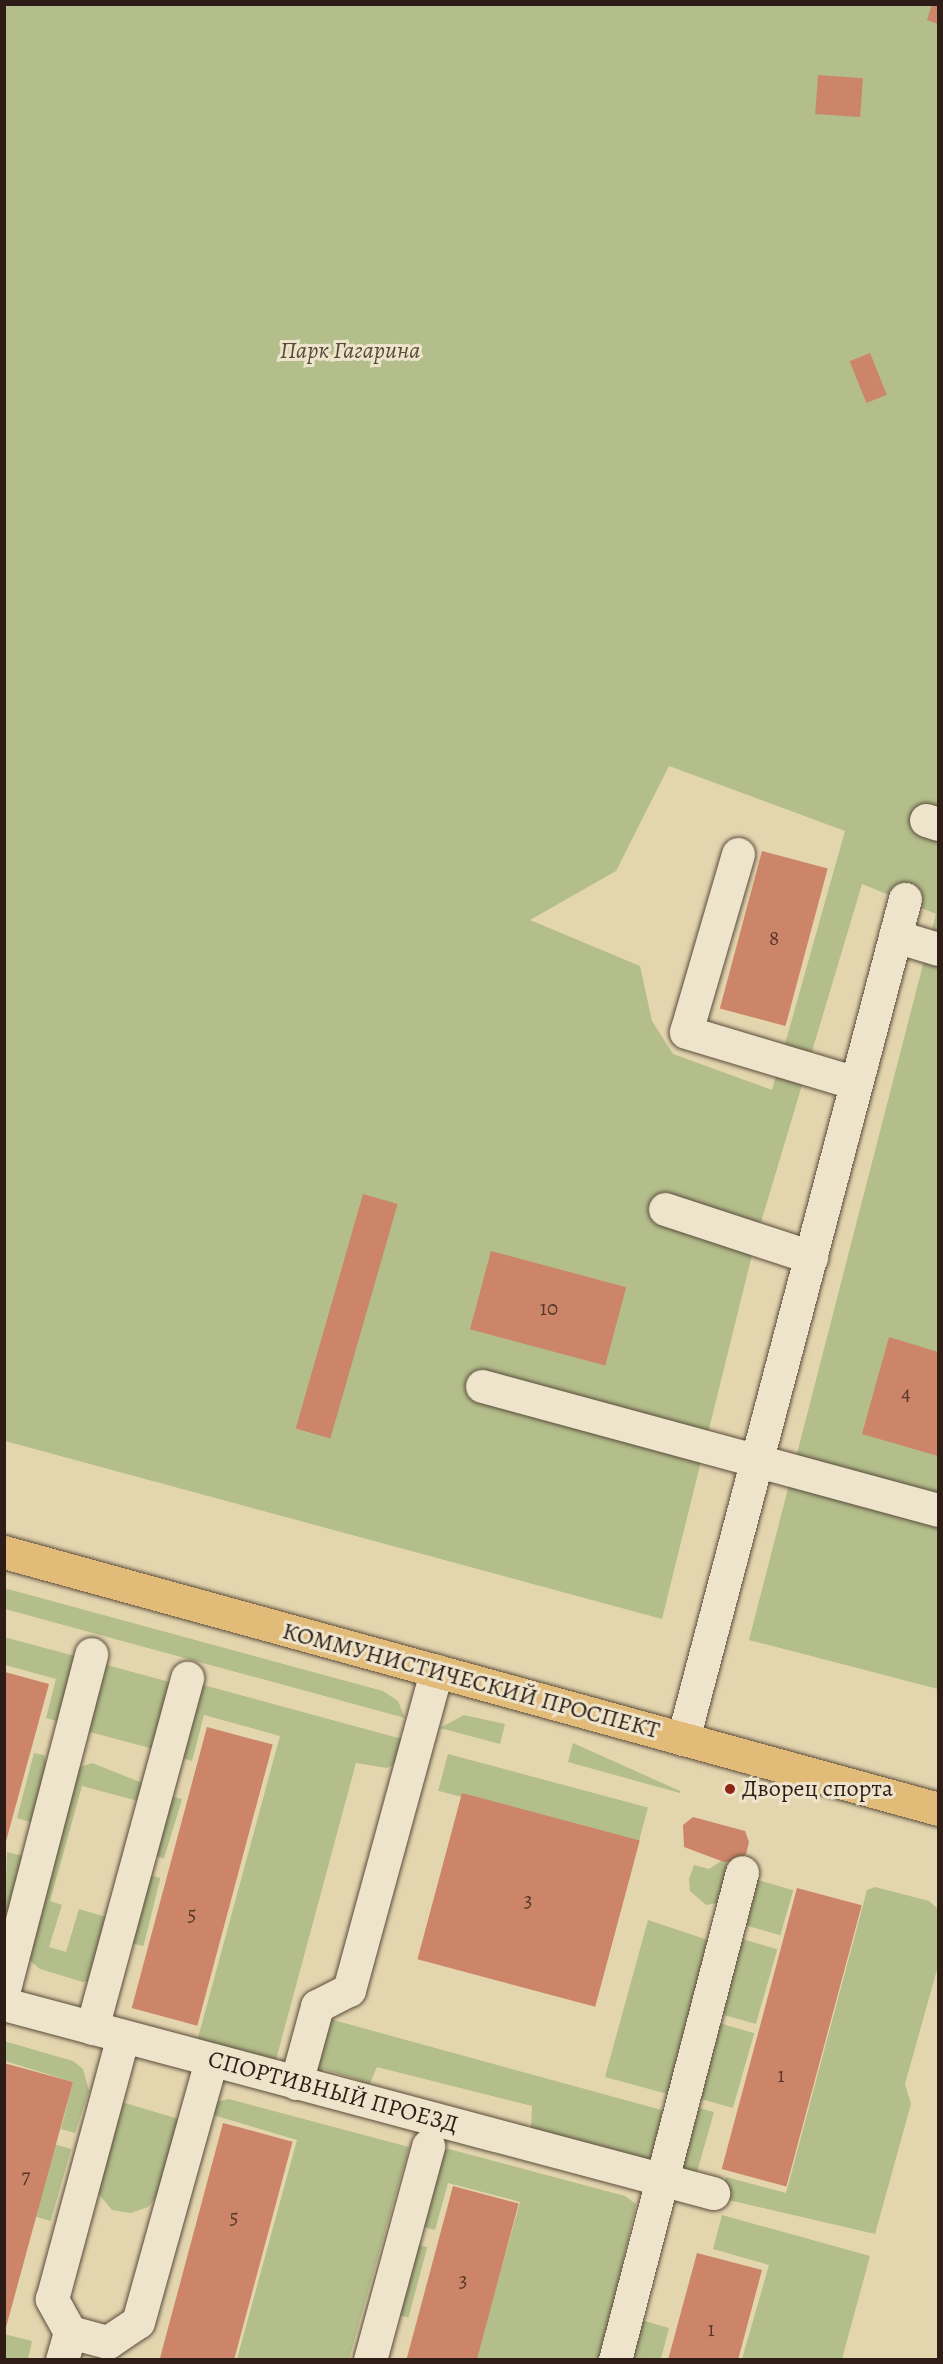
<!DOCTYPE html>
<meta charset="utf-8">
<style>
body{margin:0}
#map{position:relative;width:943px;height:2364px;overflow:hidden;background:#e3d6af;font-family:Alegreya,serif}
div>[style]{position:absolute}
.green>*{inset:0;background:#b3be8b;transform-origin:0 0}
.building>*{inset:0;background:#cc8568;transform-origin:0 0}
.roads{filter:drop-shadow(0 0 2px #5b4b3c) drop-shadow(0 0 2px #5b4b3c)}
.minor>*{height:33px;margin:-16.5px;padding:0 16.5px;transform-origin:16.5px;border-radius:16.5px;background:#ede4cb}
.major>*{height:33px;margin:-16.5px;padding:0 16.5px;transform-origin:16.5px;border-radius:16.5px;background:#e2bb78}
.dots>*{width:16px;height:16px;translate:-50% -50%;box-sizing:border-box;border:3px solid #ede4cb;border-radius:50%}
span{translate:-50% -50%;white-space:nowrap;text-align:center;line-height:1.15;-webkit-text-stroke:6px #ede4cb;paint-order:stroke}
.number-label{font-size:21px;color:#56372a}
.number-label span{-webkit-text-stroke-width:0}
.park-label{font-size:24px;color:#564d39;font-style:italic}
.street-label{font-size:24px;color:#2e1d16}
.poi-label{font-size:24px;color:#2e1d16}
.left{translate:0 -50%;text-align:left}
.frame{position:absolute;inset:0;border:6px solid #2e1d16;pointer-events:none}
</style>
<div id="map">
<div class="green">
<div style="clip-path:polygon(evenodd,4px 5px,938px 5px,938px 1689px,749px 1640px,936px 914px,862px 884px,756px 1239px,662px 1619px,5px 1441px,4px 5px,669px 766px,845px 831px,772px 1090px,673px 1054px,652px 1021px,640px 966px,530px 920px,616px 871px,669px 766px)"></div>
<div style="clip-path:polygon(4px 1588px,383px 1691px,398px 1701px,405px 1718px,5px 1609px)"></div>
<div style="clip-path:polygon(4px 1637px,82px 1658px,64px 1723px,46px 1718px,56px 1679px,5px 1665px)"></div>
<div style="left:99px;top:1663px;width:79px;height:69px;rotate:15deg"></div>
<div style="clip-path:polygon(192px 1682px,402px 1739px,396px 1763px,387px 1768px,356px 1763px,273px 2071px,195px 2049px,280px 1736px,204px 1715px,192px 1761px,172px 1755px)"></div>
<div style="clip-path:polygon(464px 1715px,505px 1724px,500px 1744px,440px 1728px)"></div>
<div style="clip-path:polygon(573px 1743px,680px 1791px,680px 1793px,568px 1762px)"></div>
<div style="clip-path:polygon(34px 1753px,44px 1755px,50px 1776px,37px 1824px,17px 1818px)"></div>
<div style="left:448px;top:1754px;width:207px;height:38px;rotate:15deg"></div>
<div style="clip-path:polygon(evenodd,92px 1763px,145px 1784px,88px 1981px,83px 1982px,40px 1969px,28px 1959px,77px 1768px,92px 1763px,82px 1786px,138px 1801px,106px 1917px,79px 1909px,66px 1952px,49px 1947px,62px 1905px,50px 1901px,82px 1786px)"></div>
<div style="left:162px;top:1793px;width:21px;height:62px;rotate:17deg"></div>
<div style="clip-path:polygon(7px 1852px,28px 1857px,12px 1913px,5px 1911px)"></div>
<div style="clip-path:polygon(721px 1861px,737px 1865px,718px 1903px,706px 1905px,690px 1891px,689px 1879px,694px 1865px,709px 1869px)"></div>
<div style="left:140px;top:1873px;width:21px;height:70px;rotate:14deg"></div>
<div style="left:751px;top:1878px;width:44px;height:47px;rotate:16deg"></div>
<div style="clip-path:polygon(875px 1887px,929px 1901px,938px 1909px,938px 1966px,905px 2084px,911px 2104px,875px 2234px,720px 2198px,726px 2177px,786px 2193px,867px 1890px)"></div>
<div style="clip-path:polygon(648px 1920px,708px 1940px,675px 2096px,605px 2077px)"></div>
<div style="left:735px;top:1937px;width:44px;height:78px;rotate:16deg"></div>
<div style="clip-path:polygon(326px 2018px,669px 2112px,652px 2161px,531px 2129px,532px 2106px,377px 2067px,370px 2083px,358px 2089px,360px 2080px,323px 2069px,320px 2078px,310px 2075px)"></div>
<div style="left:712px;top:2021px;width:44px;height:78px;rotate:16deg"></div>
<div style="clip-path:polygon(4px 2041px,73px 2061px,83px 2069px,89px 2091px,75px 2133px,61px 2129px,73px 2082px,5px 2061px)"></div>
<div style="clip-path:polygon(229px 2099px,409px 2147px,349px 2359px,237px 2359px,297px 2140px,206px 2113px,215px 2102px)"></div>
<div style="clip-path:polygon(118px 2101px,182px 2120px,158px 2195px,148px 2207px,131px 2213px,112px 2210px,97px 2192px)"></div>
<div style="clip-path:polygon(691px 2106px,714px 2112px,695px 2179px,675px 2162px)"></div>
<div style="left:54px;top:2144px;width:18px;height:75px;rotate:16deg"></div>
<div style="clip-path:polygon(449px 2149px,625px 2196px,636px 2204px,601px 2359px,476px 2359px,520px 2202px,448px 2183px,435px 2230px,412px 2224px,443px 2150px)"></div>
<div style="clip-path:polygon(722px 2215px,870px 2256px,842px 2359px,742px 2359px,769px 2265px,713px 2249px)"></div>
<div style="left:408px;top:2242px;width:20px;height:73px;rotate:15deg"></div>
<div style="clip-path:polygon(634px 2318px,669px 2328px,661px 2359px,622px 2360px)"></div>
<div style="clip-path:polygon(4px 2334px,32px 2341px,28px 2359px,5px 2359px)"></div>
</div>
<div class="building">
<div style="clip-path:polygon(932px 4px,938px 4px,938px 24px,927px 20px)"></div>
<div style="left:818px;top:75px;width:45px;height:39px;rotate:4deg"></div>
<div style="left:870px;top:353px;width:45px;height:22px;rotate:68deg"></div>
<div style="left:762px;top:851px;width:68px;height:163px;rotate:15deg"></div>
<div style="left:363px;top:1194px;width:36px;height:244px;rotate:16deg"></div>
<div style="left:491px;top:1251px;width:140px;height:81px;rotate:15deg"></div>
<div style="clip-path:polygon(889px 1337px,938px 1352px,938px 1456px,862px 1434px)"></div>
<div style="clip-path:polygon(5px 1672px,49px 1684px,5px 1845px)"></div>
<div style="left:207px;top:1727px;width:68px;height:291px;rotate:15deg"></div>
<div style="left:462px;top:1793px;width:184px;height:172px;rotate:15deg"></div>
<div style="clip-path:polygon(693px 1817px,745px 1831px,749px 1842px,746px 1854px,736px 1862px,724px 1862px,684px 1847px,683px 1825px)"></div>
<div style="left:797px;top:1888px;width:67px;height:291px;rotate:15deg"></div>
<div style="clip-path:polygon(4px 2063px,73px 2082px,5px 2331px,4px 2331px)"></div>
<div style="left:223px;top:2123px;width:72px;height:246px;rotate:15deg"></div>
<div style="left:453px;top:2186px;width:68px;height:180px;rotate:15deg"></div>
<div style="clip-path:polygon(697px 2253px,762px 2270px,738px 2360px,668px 2360px)"></div>
</div>
<div class="roads">
<div class="minor">
<div style="left:926px;top:820px;width:13px;rotate:18deg"></div>
<div style="left:738px;top:854px;width:185px;rotate:106.3deg"></div>
<div style="left:686px;top:1032px;width:177px;rotate:16.7deg"></div>
<div style="left:895px;top:936px;width:45px;rotate:16.8deg"></div>
<div style="left:665px;top:1209px;width:154px;rotate:18.2deg"></div>
<div style="left:482px;top:1386px;width:473px;rotate:15.2deg"></div>
<div style="left:683px;top:1739px;width:869px;rotate:-75.2deg"></div>
<div style="left:4px;top:1989px;width:346px;rotate:-75.4deg"></div>
<div style="left:4px;top:2004px;width:734px;rotate:14.93deg"></div>
<div style="left:92px;top:2028px;width:363px;rotate:-74.8deg"></div>
<div style="left:296px;top:2083px;width:80px;rotate:-74.7deg"></div>
<div style="left:317px;top:2006px;width:36px;rotate:-27deg"></div>
<div style="left:349px;top:1990px;width:331px;rotate:-74.7deg"></div>
<div style="left:70px;top:2332px;width:39px;rotate:15deg"></div>
<div style="left:108px;top:2342px;width:36px;rotate:-34deg"></div>
<div style="left:138px;top:2322px;width:272px;rotate:-74.4deg"></div>
<div style="left:62px;top:2360px;width:29px;rotate:-74deg"></div>
<div style="left:70px;top:2332px;width:38px;rotate:-119deg"></div>
<div style="left:52px;top:2299px;width:272px;rotate:-74.9deg"></div>
<div style="left:370px;top:2360px;width:222px;rotate:-74.8deg"></div>
<div style="left:615px;top:2360px;width:504px;rotate:-75.41deg"></div>
</div>
<div class="major">
<div style="left:4px;top:1552px;width:969px;rotate:15.38deg"></div>
</div>
</div>
<div class="dots">
<div style="left:730px;top:1789px;background:#8f2418"></div>
</div>
<div class="number-label">
<span style="left:774px;top:938px">8</span>
<span style="left:549px;top:1308px">10</span>
<span style="left:906px;top:1393px">4</span>
<span style="left:528px;top:1900px">3</span>
<span style="left:192px;top:1914px">5</span>
<span style="left:781px;top:2075px">1</span>
<span style="left:26px;top:2176px">7</span>
<span style="left:234px;top:2217px">5</span>
<span style="left:463px;top:2280px">3</span>
<span style="left:711px;top:2329px">1</span>
</div>
<div class="park-label">
<span style="left:350px;top:351px">Парк Гагарина</span>
</div>
<div class="street-label">
<span style="left:471px;top:1681px;rotate:15deg">КОММУНИСТИЧЕСКИЙ ПРОСПЕКТ</span>
<span style="left:333px;top:2092px;rotate:15deg">СПОРТИВНЫЙ ПРОЕЗД</span>
</div>
<div class="poi-label">
<span class="left" style="left:742px;top:1789px">Дворец спорта</span>
</div>
<div class="frame"></div>
</div>
